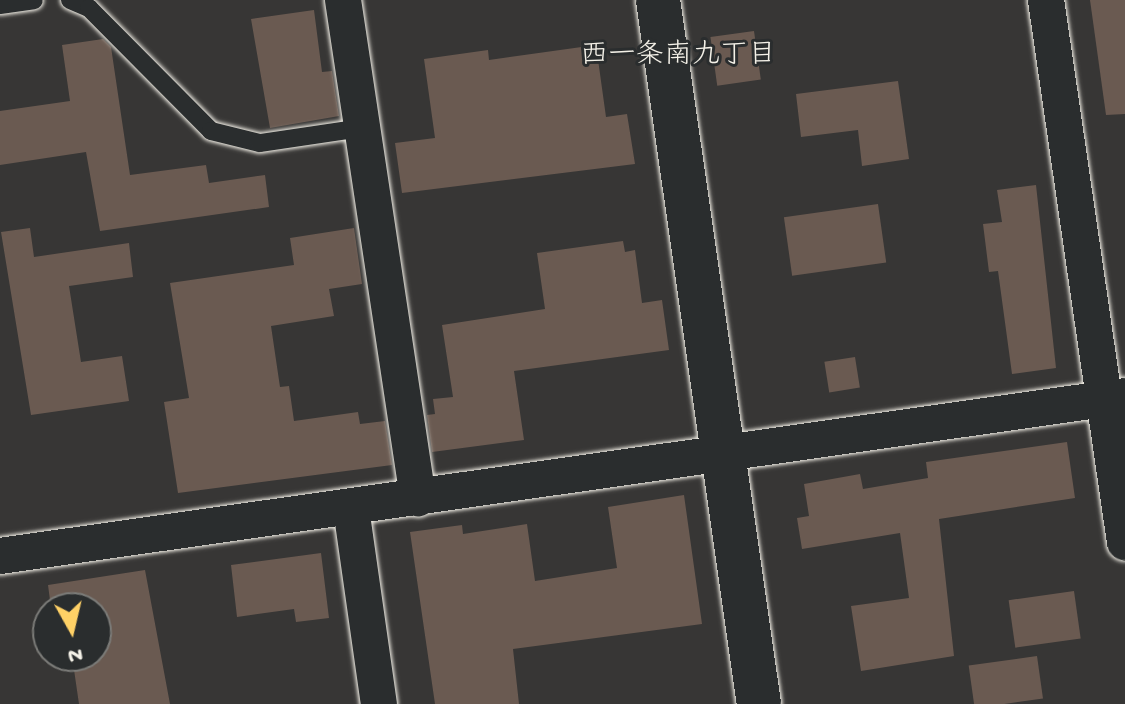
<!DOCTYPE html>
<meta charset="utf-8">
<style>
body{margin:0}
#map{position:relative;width:1125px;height:704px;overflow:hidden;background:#373635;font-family:"Gochi Hand","Klee One",sans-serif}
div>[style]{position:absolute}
.building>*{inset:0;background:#6a5a51;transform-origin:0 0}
.roads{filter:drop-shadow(0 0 2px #f4f1e8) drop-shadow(0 0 2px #f4f1e8)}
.lane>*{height:18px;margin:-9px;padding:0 9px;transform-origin:9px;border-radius:9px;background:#2a2d2e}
.street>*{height:36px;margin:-18px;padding:0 18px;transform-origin:18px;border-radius:18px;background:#2a2d2e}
.secondary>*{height:44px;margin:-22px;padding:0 22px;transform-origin:22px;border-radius:22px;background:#2a2d2e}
span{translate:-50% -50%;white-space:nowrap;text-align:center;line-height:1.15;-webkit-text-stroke:6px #2a2d2e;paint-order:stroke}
.neighbourhood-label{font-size:28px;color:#f4f1e8}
.north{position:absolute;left:32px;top:592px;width:80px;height:80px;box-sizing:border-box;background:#2a2d2e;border:2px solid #7b7b78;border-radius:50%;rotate:172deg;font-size:22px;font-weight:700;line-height:32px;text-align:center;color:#f4f1e8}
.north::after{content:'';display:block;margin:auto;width:28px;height:36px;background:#ffd166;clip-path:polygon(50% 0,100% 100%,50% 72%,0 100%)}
</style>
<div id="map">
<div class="building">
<div style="clip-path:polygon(1090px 0,1125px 0,1125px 114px,1106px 115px)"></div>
<div style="clip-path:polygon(314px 10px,322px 72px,332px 71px,339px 116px,270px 128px,251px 19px)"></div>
<div style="left:754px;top:31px;width:49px;height:44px;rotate:82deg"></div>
<div style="clip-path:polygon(103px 39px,111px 47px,130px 175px,206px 165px,209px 183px,265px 175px,269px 207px,100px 231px,86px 152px,0 165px,0 111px,70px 101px,62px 45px)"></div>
<div style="clip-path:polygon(596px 45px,606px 117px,627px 114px,635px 164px,402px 193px,395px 143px,435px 138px,424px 59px,488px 50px,489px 60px)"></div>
<div style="clip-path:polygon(898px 81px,909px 159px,862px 166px,858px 130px,801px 137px,796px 94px)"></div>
<div style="clip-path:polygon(1036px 185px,1056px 368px,1012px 374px,998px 271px,989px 272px,983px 224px,1002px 222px,997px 190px)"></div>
<div style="left:878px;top:204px;width:59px;height:95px;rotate:82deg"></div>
<div style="clip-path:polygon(30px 228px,34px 257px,129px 243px,133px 277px,69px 286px,81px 362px,122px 356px,129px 401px,31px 415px,1px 232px)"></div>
<div style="clip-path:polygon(354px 228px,362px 284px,329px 289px,334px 316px,271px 326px,280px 387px,289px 386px,294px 421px,358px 412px,360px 424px,385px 421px,392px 465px,178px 493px,164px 402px,189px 398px,170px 283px,294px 265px,290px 238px)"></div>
<div style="clip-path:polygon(623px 241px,625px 252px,635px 250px,642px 303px,662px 300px,669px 350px,514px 371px,524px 440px,432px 452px,427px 415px,435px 414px,433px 399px,453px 397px,442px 325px,545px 309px,537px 253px)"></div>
<div style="left:855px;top:357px;width:31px;height:31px;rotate:81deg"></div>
<div style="clip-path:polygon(1067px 442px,1075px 498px,939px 519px,954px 656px,861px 671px,851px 606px,909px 598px,900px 533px,802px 549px,797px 518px,809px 516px,804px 484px,860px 474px,863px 489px,928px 478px,926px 462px)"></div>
<div style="clip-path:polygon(684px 495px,702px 624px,513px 649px,519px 704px,435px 704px,410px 532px,462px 525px,463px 534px,527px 524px,535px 581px,617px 568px,608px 507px)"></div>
<div style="clip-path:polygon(321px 553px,329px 618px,296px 622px,294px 609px,237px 617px,231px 565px)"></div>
<div style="clip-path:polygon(145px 570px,170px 704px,79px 704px,72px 656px,58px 656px,96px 656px,96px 608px,51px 608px,48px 585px)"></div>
<div style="left:1074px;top:591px;width:48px;height:66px;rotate:82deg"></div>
<div style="left:1037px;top:656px;width:43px;height:69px;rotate:82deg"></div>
</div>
<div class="roads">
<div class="lane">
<div style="left:70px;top:0;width:21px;rotate:23deg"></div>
<div style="left:89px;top:8px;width:173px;rotate:45.2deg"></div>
<div style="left:211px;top:131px;width:50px;rotate:13.8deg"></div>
<div style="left:260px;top:143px;width:103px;rotate:-8.4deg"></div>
<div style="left:0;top:5px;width:34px;rotate:-8deg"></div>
</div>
<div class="street">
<div style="left:343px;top:0;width:504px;rotate:81.44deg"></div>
<div style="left:1046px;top:0;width:548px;rotate:81.71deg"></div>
<div style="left:351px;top:508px;width:198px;rotate:81.9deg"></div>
<div style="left:0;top:556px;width:1136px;rotate:-8.09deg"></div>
</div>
<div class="secondary">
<div style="left:658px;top:0;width:711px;rotate:81.84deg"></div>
</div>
</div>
<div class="neighbourhood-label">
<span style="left:678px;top:57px">西一条南九丁目</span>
</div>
<div class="north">N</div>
</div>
